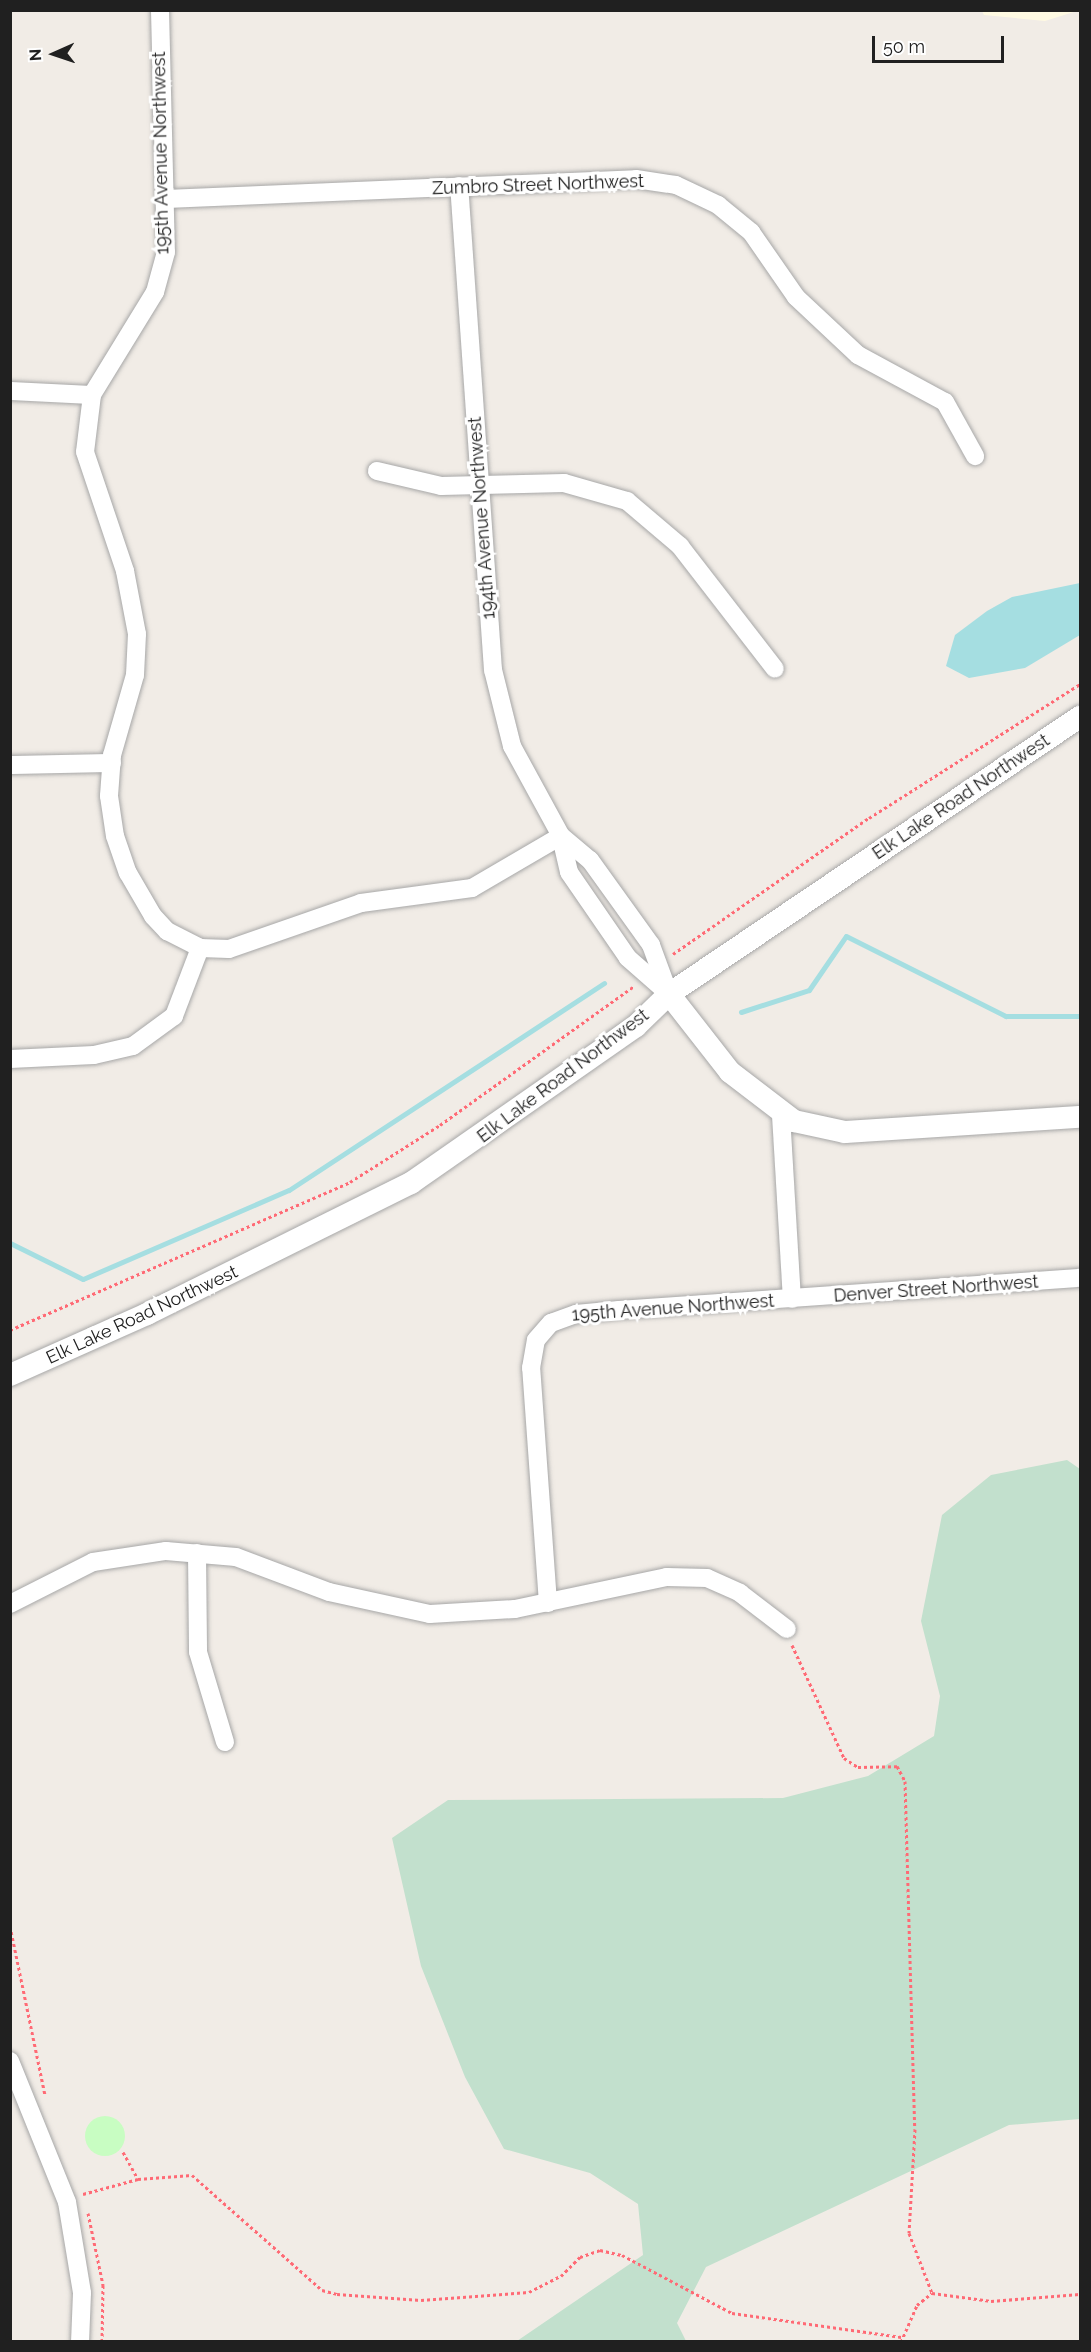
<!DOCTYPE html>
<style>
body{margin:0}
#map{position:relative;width:1091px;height:2352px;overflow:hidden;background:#f1ece6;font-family:Raleway,sans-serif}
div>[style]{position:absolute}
.education>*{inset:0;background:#fffae2}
.wetland>*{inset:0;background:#c2e0cd}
.park>*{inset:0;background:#c8fdc2}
.round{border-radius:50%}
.water>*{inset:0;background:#a5dee1}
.stream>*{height:5px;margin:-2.5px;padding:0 2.5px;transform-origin:2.5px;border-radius:2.5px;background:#a5dee1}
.path>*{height:3px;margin-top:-1.5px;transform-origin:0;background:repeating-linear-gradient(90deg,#ff6a75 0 3px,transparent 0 6px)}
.roads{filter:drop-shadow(0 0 2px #a7a7a7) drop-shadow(0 0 2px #a7a7a7)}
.minor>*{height:18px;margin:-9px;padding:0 9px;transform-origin:9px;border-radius:9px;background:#fff}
.tertiary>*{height:22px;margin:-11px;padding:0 11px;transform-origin:11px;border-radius:11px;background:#fff}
span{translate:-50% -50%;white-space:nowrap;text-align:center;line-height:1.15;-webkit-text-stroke:6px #fff;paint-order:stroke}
.street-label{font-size:18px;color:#202020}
.frame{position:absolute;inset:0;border:12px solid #202020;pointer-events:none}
.north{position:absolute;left:24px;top:24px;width:60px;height:60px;-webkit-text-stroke:4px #fff;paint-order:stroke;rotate:267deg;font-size:16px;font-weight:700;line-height:24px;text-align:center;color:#202020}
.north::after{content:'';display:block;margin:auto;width:21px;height:27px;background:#202020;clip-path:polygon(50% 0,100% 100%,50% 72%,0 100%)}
.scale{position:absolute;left:872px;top:36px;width:132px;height:27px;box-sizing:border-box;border:3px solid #202020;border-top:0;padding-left:8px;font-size:18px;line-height:21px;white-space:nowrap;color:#202020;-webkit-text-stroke:4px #fff;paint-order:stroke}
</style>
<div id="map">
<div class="education">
<div style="clip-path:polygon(1080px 10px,1045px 21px,984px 15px,982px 11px)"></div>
</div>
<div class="wetland">
<div style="clip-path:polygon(1067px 1460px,1080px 1469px,1080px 2119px,1009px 2125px,706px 2267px,677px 2323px,686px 2341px,517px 2341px,643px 2255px,638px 2204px,590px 2173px,504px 2149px,465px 2077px,421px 1966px,392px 1838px,448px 1800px,783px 1798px,868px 1776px,934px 1736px,940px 1696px,921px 1621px,942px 1515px,991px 1475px)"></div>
</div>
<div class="park">
<div class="round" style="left:85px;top:2116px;width:40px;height:40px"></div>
</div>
<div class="water">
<div style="clip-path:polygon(1080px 583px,1080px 635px,1025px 668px,969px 678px,946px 666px,955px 635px,987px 611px,1012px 597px)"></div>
</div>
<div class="stream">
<div style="left:741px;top:1012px;width:71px;rotate:-17.9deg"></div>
<div style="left:809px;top:990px;width:65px;rotate:-55.6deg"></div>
<div style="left:846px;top:936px;width:179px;rotate:26.6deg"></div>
<div style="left:1006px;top:1016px;width:74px"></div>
<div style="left:10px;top:1243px;width:81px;rotate:26.3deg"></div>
<div style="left:83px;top:1279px;width:224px;rotate:-23.4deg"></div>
<div style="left:289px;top:1190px;width:377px;rotate:-33.3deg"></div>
</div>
<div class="path">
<div style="left:673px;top:954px;width:239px;rotate:-34.8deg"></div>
<div style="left:869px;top:818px;width:250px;rotate:-32.4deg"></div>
<div style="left:10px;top:1330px;width:371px;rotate:-23.5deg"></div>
<div style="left:350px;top:1182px;width:107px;rotate:-32.3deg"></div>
<div style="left:440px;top:1125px;width:239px;rotate:-35.6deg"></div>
<div style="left:792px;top:1645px;width:124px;rotate:65.3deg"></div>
<div style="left:844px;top:1758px;width:17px;rotate:33deg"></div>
<div style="left:858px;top:1767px;width:39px;rotate:-1deg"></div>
<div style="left:897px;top:1766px;width:17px;rotate:62deg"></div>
<div style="left:905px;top:1781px;width:348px;rotate:88.4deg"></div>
<div style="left:915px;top:2129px;width:104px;rotate:93.3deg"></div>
<div style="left:909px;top:2233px;width:64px;rotate:69deg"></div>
<div style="left:10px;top:1926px;width:173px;rotate:78.3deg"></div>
<div style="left:123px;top:2152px;width:31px;rotate:61deg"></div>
<div style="left:83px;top:2194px;width:57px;rotate:-15.3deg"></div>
<div style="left:138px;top:2179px;width:54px;rotate:-4.2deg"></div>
<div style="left:192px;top:2175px;width:174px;rotate:41.5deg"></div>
<div style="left:322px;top:2290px;width:16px;rotate:15deg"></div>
<div style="left:337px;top:2294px;width:84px;rotate:4.1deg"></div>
<div style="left:421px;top:2300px;width:108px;rotate:-4.2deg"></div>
<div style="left:529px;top:2292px;width:36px;rotate:-27deg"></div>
<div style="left:561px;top:2276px;width:27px;rotate:-45deg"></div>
<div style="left:580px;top:2257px;width:21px;rotate:-19deg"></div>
<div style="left:600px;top:2250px;width:23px;rotate:13deg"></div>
<div style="left:622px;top:2255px;width:124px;rotate:27.8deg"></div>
<div style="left:732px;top:2313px;width:171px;rotate:8.1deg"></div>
<div style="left:88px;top:2213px;width:74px;rotate:78.2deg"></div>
<div style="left:103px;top:2285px;width:57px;rotate:91deg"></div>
<div style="left:901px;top:2342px;width:40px;rotate:-66.6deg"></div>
<div style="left:917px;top:2305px;width:19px;rotate:-39deg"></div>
<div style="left:932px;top:2293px;width:60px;rotate:7.7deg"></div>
<div style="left:991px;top:2301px;width:89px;rotate:-4.5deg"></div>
</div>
<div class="roads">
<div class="minor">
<div style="left:160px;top:10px;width:242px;rotate:88.6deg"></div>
<div style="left:166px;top:252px;width:41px;rotate:105.4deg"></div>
<div style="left:155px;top:292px;width:121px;rotate:121.5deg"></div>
<div style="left:92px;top:395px;width:57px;rotate:97deg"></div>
<div style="left:85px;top:452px;width:126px;rotate:71.4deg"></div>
<div style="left:125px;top:571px;width:64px;rotate:79.2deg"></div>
<div style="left:137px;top:634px;width:41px;rotate:92.8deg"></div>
<div style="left:135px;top:675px;width:83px;rotate:106deg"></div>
<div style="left:112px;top:755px;width:41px;rotate:94.2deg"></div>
<div style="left:109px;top:796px;width:40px;rotate:81.5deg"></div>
<div style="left:115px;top:836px;width:39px;rotate:71deg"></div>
<div style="left:128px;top:873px;width:50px;rotate:59.8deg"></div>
<div style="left:153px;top:916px;width:21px;rotate:47deg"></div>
<div style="left:167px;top:931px;width:37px;rotate:27deg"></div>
<div style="left:200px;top:948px;width:29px;rotate:2deg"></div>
<div style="left:229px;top:949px;width:140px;rotate:-19.2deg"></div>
<div style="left:361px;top:903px;width:112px;rotate:-7.7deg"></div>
<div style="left:472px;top:888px;width:103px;rotate:-30.3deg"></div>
<div style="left:561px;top:836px;width:102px;rotate:-118.6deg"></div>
<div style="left:512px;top:746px;width:78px;rotate:-104deg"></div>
<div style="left:493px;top:670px;width:485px;rotate:-94deg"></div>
<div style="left:166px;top:199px;width:470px;rotate:-2.4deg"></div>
<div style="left:636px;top:179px;width:40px;rotate:8.5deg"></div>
<div style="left:676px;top:185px;width:47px;rotate:25.5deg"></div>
<div style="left:718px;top:205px;width:43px;rotate:39.3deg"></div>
<div style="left:751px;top:232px;width:79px;rotate:55.3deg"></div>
<div style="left:796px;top:297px;width:85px;rotate:43.1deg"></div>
<div style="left:858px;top:355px;width:99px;rotate:28.4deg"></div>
<div style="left:945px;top:402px;width:62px;rotate:60.9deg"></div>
<div style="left:10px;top:391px;width:82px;rotate:2.8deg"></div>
<div style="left:377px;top:471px;width:66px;rotate:13.2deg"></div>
<div style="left:441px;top:486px;width:123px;rotate:-1.4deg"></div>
<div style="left:564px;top:483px;width:66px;rotate:15.9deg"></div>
<div style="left:627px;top:501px;width:70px;rotate:40.3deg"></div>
<div style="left:680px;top:546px;width:155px;rotate:52.3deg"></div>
<div style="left:10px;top:765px;width:102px;rotate:-1.1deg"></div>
<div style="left:561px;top:836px;width:38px;rotate:40deg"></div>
<div style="left:590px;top:860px;width:105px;rotate:54.3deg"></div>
<div style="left:651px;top:945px;width:52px;rotate:69.8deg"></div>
<div style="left:669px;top:994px;width:55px;rotate:-138.7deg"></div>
<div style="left:628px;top:958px;width:104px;rotate:-124.5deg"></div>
<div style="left:569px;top:872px;width:37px;rotate:-103deg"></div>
<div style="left:10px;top:1059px;width:84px;rotate:-2.7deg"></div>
<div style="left:94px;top:1055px;width:40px;rotate:-13deg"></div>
<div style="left:133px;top:1046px;width:51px;rotate:-36.2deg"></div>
<div style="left:174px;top:1016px;width:73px;rotate:-69.1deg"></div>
<div style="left:781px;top:1115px;width:184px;rotate:86.6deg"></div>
<div style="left:197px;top:1553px;width:99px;rotate:89.4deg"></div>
<div style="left:198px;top:1652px;width:94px;rotate:73.3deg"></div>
<div style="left:548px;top:1603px;width:236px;rotate:-94.1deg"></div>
<div style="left:531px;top:1368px;width:28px;rotate:-80deg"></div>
<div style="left:536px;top:1340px;width:23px;rotate:-49deg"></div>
<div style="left:551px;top:1323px;width:27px;rotate:-20deg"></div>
<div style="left:576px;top:1314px;width:43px;rotate:-5.3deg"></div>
<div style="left:619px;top:1310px;width:462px;rotate:-4deg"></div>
<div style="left:10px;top:1604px;width:93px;rotate:-26.8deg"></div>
<div style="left:93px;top:1562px;width:74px;rotate:-8.6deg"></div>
<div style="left:166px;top:1551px;width:70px;rotate:4.9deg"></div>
<div style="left:236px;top:1557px;width:99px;rotate:20.6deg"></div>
<div style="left:329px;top:1592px;width:103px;rotate:12.3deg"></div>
<div style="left:430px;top:1614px;width:85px;rotate:-3.4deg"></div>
<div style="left:515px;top:1609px;width:155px;rotate:-11.9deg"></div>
<div style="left:667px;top:1577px;width:40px;rotate:1.4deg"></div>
<div style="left:707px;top:1578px;width:36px;rotate:24deg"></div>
<div style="left:740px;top:1593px;width:59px;rotate:37.5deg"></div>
<div style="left:10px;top:2061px;width:152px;rotate:68deg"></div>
<div style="left:67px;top:2202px;width:92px;rotate:80.6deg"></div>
<div style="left:82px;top:2293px;width:49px;rotate:92.3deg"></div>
</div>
<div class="tertiary">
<div style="left:669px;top:994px;width:99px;rotate:52deg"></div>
<div style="left:730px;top:1072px;width:81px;rotate:37.4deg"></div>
<div style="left:794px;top:1121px;width:52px;rotate:12.2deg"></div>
<div style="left:845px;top:1132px;width:235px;rotate:-3.7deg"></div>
<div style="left:10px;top:1375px;width:150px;rotate:-24deg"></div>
<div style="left:147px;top:1314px;width:295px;rotate:-26.4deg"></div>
<div style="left:411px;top:1183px;width:274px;rotate:-34.9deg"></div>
<div style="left:636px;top:1026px;width:46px;rotate:-44.1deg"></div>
<div style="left:669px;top:994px;width:496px;rotate:-34deg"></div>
</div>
</div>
<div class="street-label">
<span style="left:161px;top:153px;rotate:-91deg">195th Avenue Northwest</span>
<span style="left:538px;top:185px;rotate:-2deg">Zumbro Street Northwest</span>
<span style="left:482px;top:518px;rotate:-94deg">194th Avenue Northwest</span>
<span style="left:961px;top:797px;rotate:-34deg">Elk Lake Road Northwest</span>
<span style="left:563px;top:1076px;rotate:-37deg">Elk Lake Road Northwest</span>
<span style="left:936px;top:1289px;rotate:-4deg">Denver Street Northwest</span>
<span style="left:673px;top:1308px;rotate:-4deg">195th Avenue Northwest</span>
<span style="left:142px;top:1315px;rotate:-25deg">Elk Lake Road Northwest</span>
</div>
<div class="frame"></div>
<div class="north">N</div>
<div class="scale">50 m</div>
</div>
